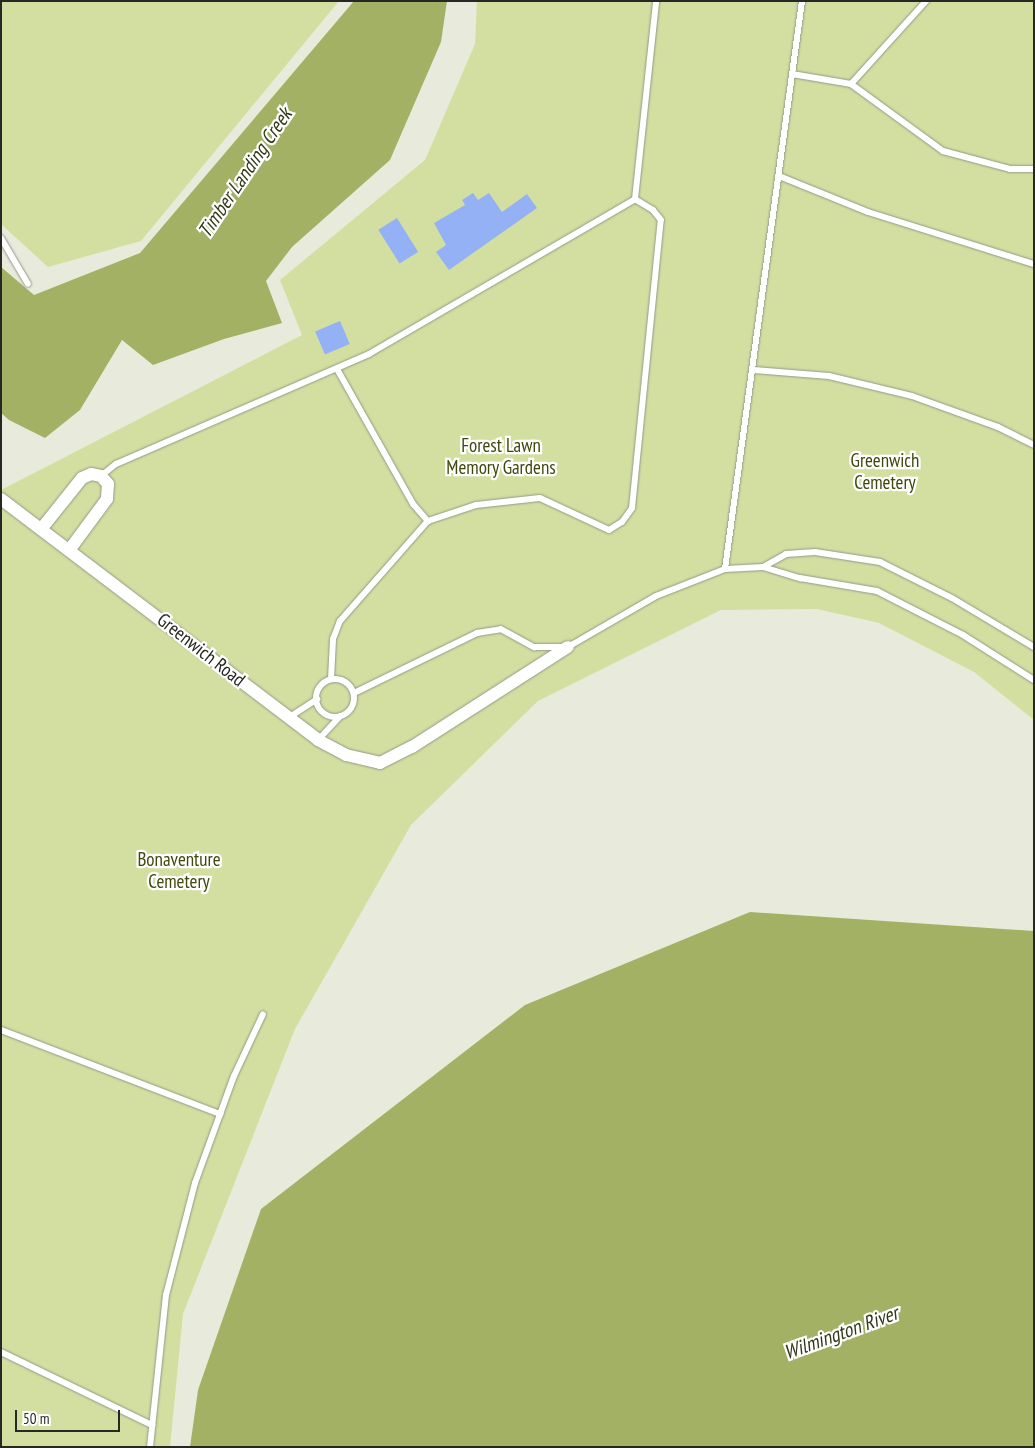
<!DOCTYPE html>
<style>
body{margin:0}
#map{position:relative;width:1035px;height:1448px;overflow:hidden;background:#e8ebdc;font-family:"PT Sans Narrow",sans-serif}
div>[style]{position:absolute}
.green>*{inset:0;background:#d2dfa0}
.water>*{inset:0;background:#a3b165}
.building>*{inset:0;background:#95b1f5;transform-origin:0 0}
.roads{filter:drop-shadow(0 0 1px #95988a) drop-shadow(0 0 1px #95988a)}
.lane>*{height:6px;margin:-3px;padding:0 3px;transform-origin:3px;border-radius:3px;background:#fff}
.lane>.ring{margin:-3px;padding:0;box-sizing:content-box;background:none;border:6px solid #fff;border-radius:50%}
.street>*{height:12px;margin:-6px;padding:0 6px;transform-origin:6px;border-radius:6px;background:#fff}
span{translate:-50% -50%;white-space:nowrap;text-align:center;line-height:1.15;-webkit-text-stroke:4.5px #fff;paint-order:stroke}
.park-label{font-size:19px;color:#40480e}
.street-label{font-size:19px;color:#272823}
.water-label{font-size:20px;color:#333817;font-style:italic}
.frame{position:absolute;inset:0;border:2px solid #272823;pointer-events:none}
.scale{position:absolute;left:15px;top:1410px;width:105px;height:22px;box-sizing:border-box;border:2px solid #272823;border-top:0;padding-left:6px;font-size:15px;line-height:18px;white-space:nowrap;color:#272823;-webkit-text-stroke:4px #fff;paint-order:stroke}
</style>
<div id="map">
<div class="green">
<div style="clip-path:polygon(1px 1px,339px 1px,141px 241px,48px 267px,1px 224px)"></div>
<div style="clip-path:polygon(477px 1px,1034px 1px,1034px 720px,974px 672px,879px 623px,817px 609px,721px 610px,538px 701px,411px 825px,295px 1029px,183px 1314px,170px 1447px,1px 1447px,1px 490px,302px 335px,280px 280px,425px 160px,475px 44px)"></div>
</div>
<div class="water">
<div style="clip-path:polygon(354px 1px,447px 1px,441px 42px,390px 160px,292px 247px,266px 281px,282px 323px,224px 339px,153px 365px,122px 340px,80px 410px,45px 438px,9px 420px,1px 413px,1px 267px,34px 295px,140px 253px)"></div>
<div style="clip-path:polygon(750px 912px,1034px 931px,1034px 1447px,190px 1447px,198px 1390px,261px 1209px,525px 1005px)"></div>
</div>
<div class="building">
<div style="clip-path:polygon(473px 193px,478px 200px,489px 193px,502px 212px,527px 194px,537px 208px,449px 270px,436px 252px,446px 245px,434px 223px,465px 205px,462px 200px)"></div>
<div style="left:397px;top:218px;width:40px;height:22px;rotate:58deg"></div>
<div style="left:340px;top:321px;width:25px;height:27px;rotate:67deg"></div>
</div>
<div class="roads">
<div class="lane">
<div style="left:792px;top:74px;width:60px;rotate:9.6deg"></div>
<div style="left:851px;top:84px;width:112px;rotate:-47.9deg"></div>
<div style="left:851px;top:84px;width:114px;rotate:36.1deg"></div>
<div style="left:943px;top:151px;width:69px;rotate:15deg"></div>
<div style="left:1010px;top:169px;width:24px"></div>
<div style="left:779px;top:176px;width:96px;rotate:22deg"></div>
<div style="left:868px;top:212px;width:174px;rotate:17.4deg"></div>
<div style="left:1px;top:238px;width:53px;rotate:59.6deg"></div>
<div style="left:337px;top:369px;width:155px;rotate:60.6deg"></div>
<div style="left:413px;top:504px;width:23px;rotate:49deg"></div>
<div style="left:754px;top:370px;width:75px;rotate:4.6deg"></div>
<div style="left:829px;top:376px;width:85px;rotate:13.5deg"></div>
<div style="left:912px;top:396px;width:91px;rotate:19.8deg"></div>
<div style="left:998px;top:427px;width:40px;rotate:26.6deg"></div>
<div style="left:101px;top:476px;width:19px;rotate:-39deg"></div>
<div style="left:116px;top:464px;width:276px;rotate:-23.5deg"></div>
<div style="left:369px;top:354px;width:308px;rotate:-30.2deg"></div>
<div style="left:635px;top:199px;width:199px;rotate:-83.9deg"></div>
<div style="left:763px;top:567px;width:26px;rotate:-29deg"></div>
<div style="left:786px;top:554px;width:29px;rotate:-4deg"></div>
<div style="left:815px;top:552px;width:66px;rotate:8.7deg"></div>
<div style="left:880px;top:562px;width:80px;rotate:26.6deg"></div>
<div style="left:952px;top:598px;width:96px;rotate:30.9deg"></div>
<div style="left:725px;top:569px;width:573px;rotate:-82.28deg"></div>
<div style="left:331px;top:679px;width:40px;rotate:-87.1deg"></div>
<div style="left:333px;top:639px;width:19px;rotate:-69deg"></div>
<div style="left:340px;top:621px;width:133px;rotate:-48.7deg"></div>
<div style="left:428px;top:521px;width:51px;rotate:-18.4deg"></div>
<div style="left:476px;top:505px;width:64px;rotate:-6.2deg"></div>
<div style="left:540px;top:498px;width:76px;rotate:24.9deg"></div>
<div style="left:609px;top:530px;width:15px;rotate:-32deg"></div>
<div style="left:622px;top:522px;width:17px;rotate:-54deg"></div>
<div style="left:632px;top:508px;width:289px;rotate:-84.3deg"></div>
<div style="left:661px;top:220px;width:13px;rotate:-129deg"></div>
<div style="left:653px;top:210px;width:21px;rotate:-149deg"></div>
<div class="ring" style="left:316px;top:679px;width:32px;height:32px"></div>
<div style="left:354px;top:693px;width:137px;rotate:-26deg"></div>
<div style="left:477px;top:633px;width:24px;rotate:-9deg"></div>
<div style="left:501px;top:629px;width:38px;rotate:29deg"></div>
<div style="left:534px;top:647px;width:34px"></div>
<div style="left:568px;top:647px;width:102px;rotate:-30.1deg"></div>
<div style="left:656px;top:596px;width:74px;rotate:-21.4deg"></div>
<div style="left:725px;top:569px;width:38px;rotate:-3deg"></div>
<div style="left:763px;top:567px;width:39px;rotate:17deg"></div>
<div style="left:800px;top:578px;width:78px;rotate:9.6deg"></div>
<div style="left:877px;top:591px;width:97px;rotate:27.1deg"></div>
<div style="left:963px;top:635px;width:84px;rotate:32.4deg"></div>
<div style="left:288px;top:718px;width:35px;rotate:-33deg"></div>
<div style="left:318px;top:740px;width:33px;rotate:-47deg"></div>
<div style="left:1px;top:1030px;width:235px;rotate:21deg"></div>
<div style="left:1px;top:1352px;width:168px;rotate:25.8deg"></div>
<div style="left:150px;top:1447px;width:153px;rotate:-84deg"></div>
<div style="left:166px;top:1295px;width:116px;rotate:-75.5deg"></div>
<div style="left:195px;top:1183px;width:114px;rotate:-70deg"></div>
<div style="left:234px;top:1076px;width:68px;rotate:-64.9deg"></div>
</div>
<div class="street">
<div style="left:1px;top:499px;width:398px;rotate:37.2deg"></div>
<div style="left:318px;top:740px;width:32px;rotate:28deg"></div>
<div style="left:346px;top:755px;width:35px;rotate:13deg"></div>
<div style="left:380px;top:763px;width:36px;rotate:-27deg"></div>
<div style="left:412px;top:747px;width:185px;rotate:-32.7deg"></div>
<div style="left:42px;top:528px;width:64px;rotate:-51.3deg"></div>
<div style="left:82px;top:478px;width:10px;rotate:-24deg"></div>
<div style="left:91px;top:474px;width:10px;rotate:11deg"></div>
<div style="left:101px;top:476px;width:11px;rotate:49deg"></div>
<div style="left:108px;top:484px;width:15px;rotate:94deg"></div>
<div style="left:107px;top:499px;width:62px;rotate:126.5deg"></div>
</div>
</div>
<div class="park-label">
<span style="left:501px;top:457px">Forest Lawn<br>Memory Gardens</span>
<span style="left:885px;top:472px">Greenwich<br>Cemetery</span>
<span style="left:179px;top:871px">Bonaventure<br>Cemetery</span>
</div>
<div class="street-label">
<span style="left:201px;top:650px;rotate:38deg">Greenwich Road</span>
</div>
<div class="water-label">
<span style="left:245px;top:173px;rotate:-56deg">Timber Landing Creek</span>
<span style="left:841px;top:1333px;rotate:-20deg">Wilmington River</span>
</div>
<div class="frame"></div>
<div class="scale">50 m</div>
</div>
